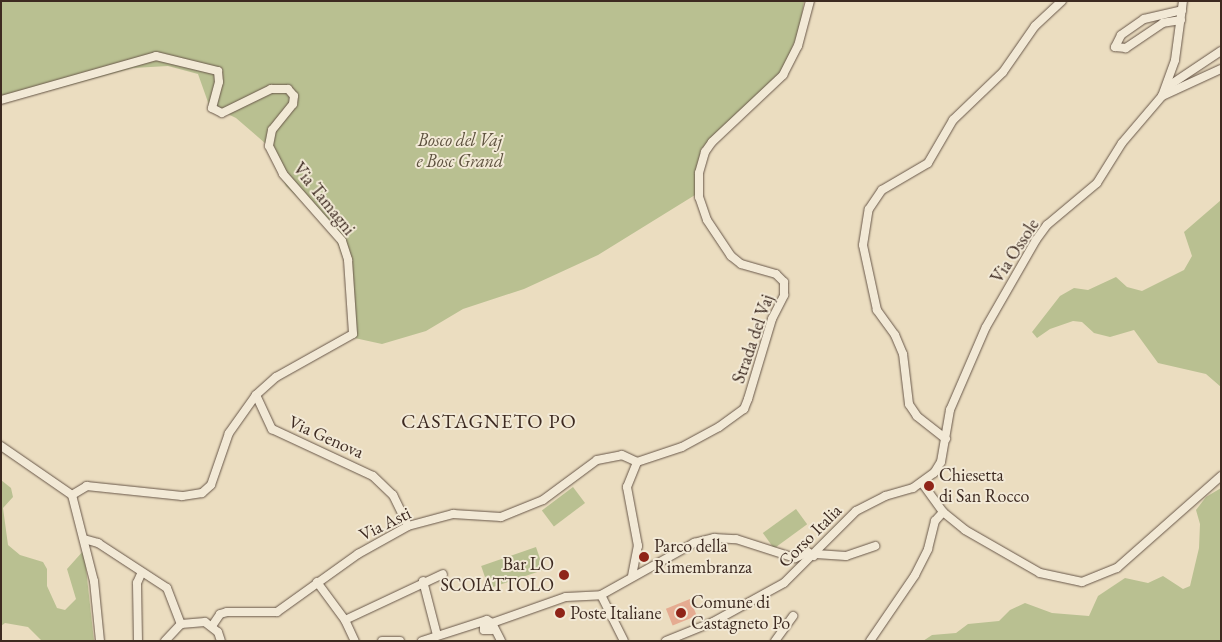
<!DOCTYPE html>
<style>
body{margin:0}
#map{position:relative;width:1222px;height:642px;overflow:hidden;background:#ebddc0;font-family:"EB Garamond",serif}
div>[style]{position:absolute}
.green>*{inset:0;background:#b9c091;transform-origin:0 0}
.building>*{inset:0;background:#e5ab91;transform-origin:0 0}
.roads{filter:drop-shadow(0 0 1px #685749) drop-shadow(0 0 1px #685749)}
.minor>*{height:8px;margin:-4px;padding:0 4px;transform-origin:4px;border-radius:4px;background:#f2e9d6}
.dots>*{width:14px;height:14px;translate:-50% -50%;box-sizing:border-box;border:2px solid #f2e9d6;border-radius:50%}
span{translate:-50% -50%;white-space:nowrap;text-align:center;line-height:1.15;-webkit-text-stroke:4px #f2e9d6;paint-order:stroke}
.park-label{font-size:18px;color:#5c503d;font-style:italic}
.street-label{font-size:18px;color:#3d2a21}
.poi-label{font-size:18px;color:#3d2a21}
.left{translate:0 -50%;text-align:left}
.right{translate:-100% -50%;text-align:right}
.quarter-label{font-size:20px;color:#3d2a21;letter-spacing:1px}
.frame{position:absolute;inset:0;border:2px solid #3d2a21;pointer-events:none}
</style>
<div id="map">
<div class="green">
<div style="clip-path:polygon(1px 1px,804px 1px,800px 28px,782px 73px,701px 149px,695px 195px,598px 255px,524px 289px,463px 309px,426px 331px,382px 344px,350px 337px,346px 266px,334px 233px,286px 186px,266px 144px,236px 118px,209px 105px,198px 74px,168px 66px,133px 68px,1px 104px)"></div>
<div style="clip-path:polygon(1221px 200px,1221px 387px,1206px 374px,1158px 363px,1134px 330px,1110px 337px,1094px 333px,1082px 322px,1073px 321px,1050px 329px,1037px 338px,1032px 332px,1060px 296px,1074px 288px,1088px 290px,1116px 277px,1127px 287px,1142px 291px,1184px 270px,1192px 256px,1184px 232px)"></div>
<div style="clip-path:polygon(1px 480px,11px 488px,13px 497px,3px 508px,8px 545px,20px 555px,43px 562px,47px 569px,47px 586px,57px 608px,65px 610px,76px 599px,67px 569px,84px 550px,94px 641px,42px 641px,28px 627px,5px 623px,1px 626px)"></div>
<div style="left:573px;top:487px;width:20px;height:39px;rotate:53deg"></div>
<div style="clip-path:polygon(1221px 488px,1221px 641px,923px 641px,932px 635px,956px 633px,968px 624px,999px 621px,1010px 610px,1025px 603px,1052px 613px,1089px 616px,1098px 596px,1125px 578px,1148px 583px,1163px 576px,1183px 589px,1190px 586px,1199px 548px,1200px 524px,1196px 510px,1206px 497px)"></div>
<div style="left:796px;top:509px;width:19px;height:41px;rotate:54deg"></div>
<div style="left:536px;top:547px;width:24px;height:58px;rotate:71deg"></div>
</div>
<div class="building">
<div style="left:690px;top:599px;width:18px;height:26px;rotate:68deg"></div>
</div>
<div class="roads">
<div class="minor">
<div style="left:1181px;top:20px;width:18px;rotate:171deg"></div>
<div style="left:1163px;top:23px;width:45px;rotate:146deg"></div>
<div style="left:1126px;top:48px;width:11px;rotate:-175deg"></div>
<div style="left:1115px;top:47px;width:13px;rotate:-63deg"></div>
<div style="left:1121px;top:35px;width:28px;rotate:-35deg"></div>
<div style="left:1144px;top:19px;width:39px;rotate:-13deg"></div>
<div style="left:1167px;top:87px;width:65px;rotate:-33.7deg"></div>
<div style="left:1162px;top:96px;width:65px;rotate:-24.6deg"></div>
<div style="left:1px;top:100px;width:161px;rotate:-15.8deg"></div>
<div style="left:156px;top:56px;width:64px;rotate:13.6deg"></div>
<div style="left:218px;top:71px;width:11px;rotate:85deg"></div>
<div style="left:219px;top:82px;width:27px;rotate:105deg"></div>
<div style="left:212px;top:108px;width:11px;rotate:27deg"></div>
<div style="left:222px;top:113px;width:55px;rotate:-26.1deg"></div>
<div style="left:271px;top:89px;width:17px"></div>
<div style="left:288px;top:89px;width:9px;rotate:49deg"></div>
<div style="left:294px;top:96px;width:8px;rotate:97deg"></div>
<div style="left:293px;top:104px;width:33px;rotate:129deg"></div>
<div style="left:272px;top:130px;width:16px;rotate:101deg"></div>
<div style="left:269px;top:146px;width:31px;rotate:63deg"></div>
<div style="left:283px;top:174px;width:89px;rotate:48.6deg"></div>
<div style="left:342px;top:241px;width:20px;rotate:72deg"></div>
<div style="left:348px;top:260px;width:74px;rotate:86.1deg"></div>
<div style="left:353px;top:334px;width:88px;rotate:150.8deg"></div>
<div style="left:276px;top:377px;width:27px;rotate:138deg"></div>
<div style="left:256px;top:395px;width:47px;rotate:125.4deg"></div>
<div style="left:229px;top:433px;width:55px;rotate:109.1deg"></div>
<div style="left:211px;top:485px;width:12px;rotate:138deg"></div>
<div style="left:202px;top:493px;width:20px;rotate:171deg"></div>
<div style="left:182px;top:496px;width:96px;rotate:-174deg"></div>
<div style="left:87px;top:486px;width:17px;rotate:149deg"></div>
<div style="left:72px;top:495px;width:89px;rotate:75.7deg"></div>
<div style="left:94px;top:581px;width:60px;rotate:84.3deg"></div>
<div style="left:256px;top:395px;width:38px;rotate:65deg"></div>
<div style="left:272px;top:429px;width:111px;rotate:25deg"></div>
<div style="left:373px;top:476px;width:28px;rotate:44deg"></div>
<div style="left:393px;top:495px;width:34px;rotate:64deg"></div>
<div style="left:946px;top:439px;width:37px;rotate:-142deg"></div>
<div style="left:917px;top:416px;width:14px;rotate:-124deg"></div>
<div style="left:909px;top:404px;width:50px;rotate:-96.8deg"></div>
<div style="left:903px;top:354px;width:21px;rotate:-113deg"></div>
<div style="left:895px;top:335px;width:31px;rotate:-126deg"></div>
<div style="left:877px;top:310px;width:66px;rotate:-102.2deg"></div>
<div style="left:863px;top:245px;width:36px;rotate:-81deg"></div>
<div style="left:869px;top:209px;width:23px;rotate:-56deg"></div>
<div style="left:882px;top:190px;width:53px;rotate:-30.4deg"></div>
<div style="left:928px;top:163px;width:50px;rotate:-59.8deg"></div>
<div style="left:953px;top:120px;width:69px;rotate:-43.8deg"></div>
<div style="left:1003px;top:72px;width:56px;rotate:-55.2deg"></div>
<div style="left:1035px;top:26px;width:37px;rotate:-43deg"></div>
<div style="left:1px;top:446px;width:86px;rotate:34.6deg"></div>
<div style="left:637px;top:462px;width:47px;rotate:-18.4deg"></div>
<div style="left:682px;top:447px;width:42px;rotate:-28.4deg"></div>
<div style="left:719px;top:427px;width:31px;rotate:-36deg"></div>
<div style="left:744px;top:409px;width:11px;rotate:-68deg"></div>
<div style="left:748px;top:399px;width:84px;rotate:-73.3deg"></div>
<div style="left:772px;top:319px;width:27px;rotate:-63deg"></div>
<div style="left:784px;top:295px;width:13px;rotate:-90deg"></div>
<div style="left:784px;top:282px;width:11px;rotate:-135deg"></div>
<div style="left:776px;top:274px;width:36px;rotate:-164deg"></div>
<div style="left:741px;top:264px;width:13px;rotate:-141deg"></div>
<div style="left:731px;top:256px;width:43px;rotate:-123.7deg"></div>
<div style="left:707px;top:220px;width:24px;rotate:-109deg"></div>
<div style="left:699px;top:197px;width:24px;rotate:-90deg"></div>
<div style="left:699px;top:173px;width:22px;rotate:-74deg"></div>
<div style="left:705px;top:152px;width:12px;rotate:-55deg"></div>
<div style="left:712px;top:142px;width:98px;rotate:-43.3deg"></div>
<div style="left:783px;top:75px;width:33px;rotate:-63deg"></div>
<div style="left:798px;top:46px;width:47px;rotate:-75.1deg"></div>
<div style="left:922px;top:483px;width:36px;rotate:54deg"></div>
<div style="left:943px;top:512px;width:28px;rotate:39deg"></div>
<div style="left:965px;top:530px;width:86px;rotate:29.8deg"></div>
<div style="left:1040px;top:573px;width:43px;rotate:12.1deg"></div>
<div style="left:1082px;top:582px;width:38px;rotate:-22deg"></div>
<div style="left:1117px;top:568px;width:139px;rotate:-41.5deg"></div>
<div style="left:84px;top:539px;width:15px;rotate:16deg"></div>
<div style="left:98px;top:543px;width:82px;rotate:33.1deg"></div>
<div style="left:167px;top:588px;width:39px;rotate:69deg"></div>
<div style="left:816px;top:554px;width:30px;rotate:4deg"></div>
<div style="left:846px;top:556px;width:31px;rotate:-19deg"></div>
<div style="left:632px;top:576px;width:31px;rotate:-79deg"></div>
<div style="left:638px;top:546px;width:60px;rotate:-100.6deg"></div>
<div style="left:627px;top:487px;width:27px;rotate:-68deg"></div>
<div style="left:423px;top:581px;width:56px;rotate:75.5deg"></div>
<div style="left:317px;top:582px;width:47px;rotate:53.6deg"></div>
<div style="left:345px;top:620px;width:23px;rotate:65deg"></div>
<div style="left:601px;top:595px;width:51px;rotate:63.4deg"></div>
<div style="left:345px;top:620px;width:108px;rotate:-25.1deg"></div>
<div style="left:492px;top:623px;width:78px;rotate:-19.4deg"></div>
<div style="left:566px;top:597px;width:35px;rotate:-3deg"></div>
<div style="left:601px;top:595px;width:107px;rotate:-29.2deg"></div>
<div style="left:694px;top:543px;width:21px;rotate:-14deg"></div>
<div style="left:714px;top:538px;width:22px;rotate:3deg"></div>
<div style="left:736px;top:539px;width:62px;rotate:17.9deg"></div>
<div style="left:795px;top:558px;width:14px;rotate:-25deg"></div>
<div style="left:808px;top:552px;width:7px;rotate:34deg"></div>
<div style="left:181px;top:624px;width:24px;rotate:-5deg"></div>
<div style="left:205px;top:622px;width:16px;rotate:38deg"></div>
<div style="left:218px;top:632px;width:9px;rotate:72deg"></div>
<div style="left:493px;top:625px;width:18px;rotate:63deg"></div>
<div style="left:212px;top:626px;width:14px;rotate:-56deg"></div>
<div style="left:220px;top:614px;width:7px;rotate:-16deg"></div>
<div style="left:227px;top:612px;width:50px"></div>
<div style="left:277px;top:612px;width:100px;rotate:-35.6deg"></div>
<div style="left:358px;top:554px;width:57px;rotate:-29.2deg"></div>
<div style="left:408px;top:526px;width:47px;rotate:-14.9deg"></div>
<div style="left:453px;top:514px;width:48px;rotate:3.6deg"></div>
<div style="left:501px;top:517px;width:45px;rotate:-22deg"></div>
<div style="left:543px;top:500px;width:67px;rotate:-36.5deg"></div>
<div style="left:597px;top:460px;width:25px;rotate:-11deg"></div>
<div style="left:622px;top:455px;width:17px;rotate:25deg"></div>
<div style="left:138px;top:641px;width:58px;rotate:-91deg"></div>
<div style="left:137px;top:583px;width:10px;rotate:-66deg"></div>
<div style="left:165px;top:641px;width:23px;rotate:-47deg"></div>
<div style="left:382px;top:641px;width:18px"></div>
<div style="left:422px;top:641px;width:68px;rotate:-17.9deg"></div>
<div style="left:487px;top:620px;width:6px;rotate:31deg"></div>
<div style="left:492px;top:623px;width:7px;rotate:98deg"></div>
<div style="left:491px;top:630px;width:7px;rotate:180deg"></div>
<div style="left:484px;top:630px;width:8px;rotate:-90deg"></div>
<div style="left:666px;top:641px;width:51px;rotate:-22deg"></div>
<div style="left:713px;top:622px;width:81px;rotate:-28.8deg"></div>
<div style="left:784px;top:583px;width:102px;rotate:-45deg"></div>
<div style="left:856px;top:511px;width:33px;rotate:-27deg"></div>
<div style="left:885px;top:496px;width:29px;rotate:-16deg"></div>
<div style="left:913px;top:488px;width:26px;rotate:-36deg"></div>
<div style="left:934px;top:473px;width:13px;rotate:-58deg"></div>
<div style="left:941px;top:462px;width:53px;rotate:-80.2deg"></div>
<div style="left:950px;top:410px;width:90px;rotate:-66.6deg"></div>
<div style="left:986px;top:327px;width:100px;rotate:-60.1deg"></div>
<div style="left:1036px;top:240px;width:19px;rotate:-54deg"></div>
<div style="left:1047px;top:225px;width:65px;rotate:-40deg"></div>
<div style="left:1097px;top:183px;width:47px;rotate:-58deg"></div>
<div style="left:1122px;top:143px;width:62px;rotate:-49.6deg"></div>
<div style="left:1162px;top:96px;width:38px;rotate:-70deg"></div>
<div style="left:1175px;top:60px;width:60px;rotate:-82.3deg"></div>
<div style="left:775px;top:641px;width:31px;rotate:-54deg"></div>
<div style="left:870px;top:641px;width:80px;rotate:-55.7deg"></div>
<div style="left:915px;top:575px;width:29px;rotate:-63deg"></div>
<div style="left:928px;top:549px;width:29px;rotate:-76deg"></div>
<div style="left:935px;top:521px;width:12px;rotate:-48deg"></div>
</div>
</div>
<div class="dots">
<div style="left:929px;top:486px;background:#8f2418"></div>
<div style="left:644px;top:557px;background:#8f2418"></div>
<div style="left:564px;top:575px;background:#8f2418"></div>
<div style="left:560px;top:613px;background:#8f2418"></div>
<div style="left:681px;top:613px;background:#8f2418"></div>
</div>
<div class="park-label">
<span style="left:460px;top:151px">Bosco del Vaj<br>e Bosc Grand</span>
</div>
<div class="street-label">
<span style="left:324px;top:199px;rotate:51deg">Via Tamagni</span>
<span style="left:1015px;top:251px;rotate:-57deg">Via Ossole</span>
<span style="left:753px;top:339px;rotate:-71deg">Strada del Vaj</span>
<span style="left:326px;top:437px;rotate:24deg">Via Genova</span>
<span style="left:385px;top:524px;rotate:-26deg">Via Asti</span>
<span style="left:810px;top:536px;rotate:-45deg">Corso Italia</span>
</div>
<div class="poi-label">
<span class="left" style="left:939px;top:486px">Chiesetta<br>di San Rocco</span>
<span class="left" style="left:654px;top:557px">Parco della<br>Rimembranza</span>
<span class="right" style="left:554px;top:575px">Bar LO<br>SCOIATTOLO</span>
<span class="left" style="left:691px;top:613px">Comune di<br>Castagneto Po</span>
<span class="left" style="left:570px;top:613px">Poste Italiane</span>
</div>
<div class="quarter-label">
<span style="left:489px;top:421px">CASTAGNETO PO</span>
</div>
<div class="frame"></div>
</div>
